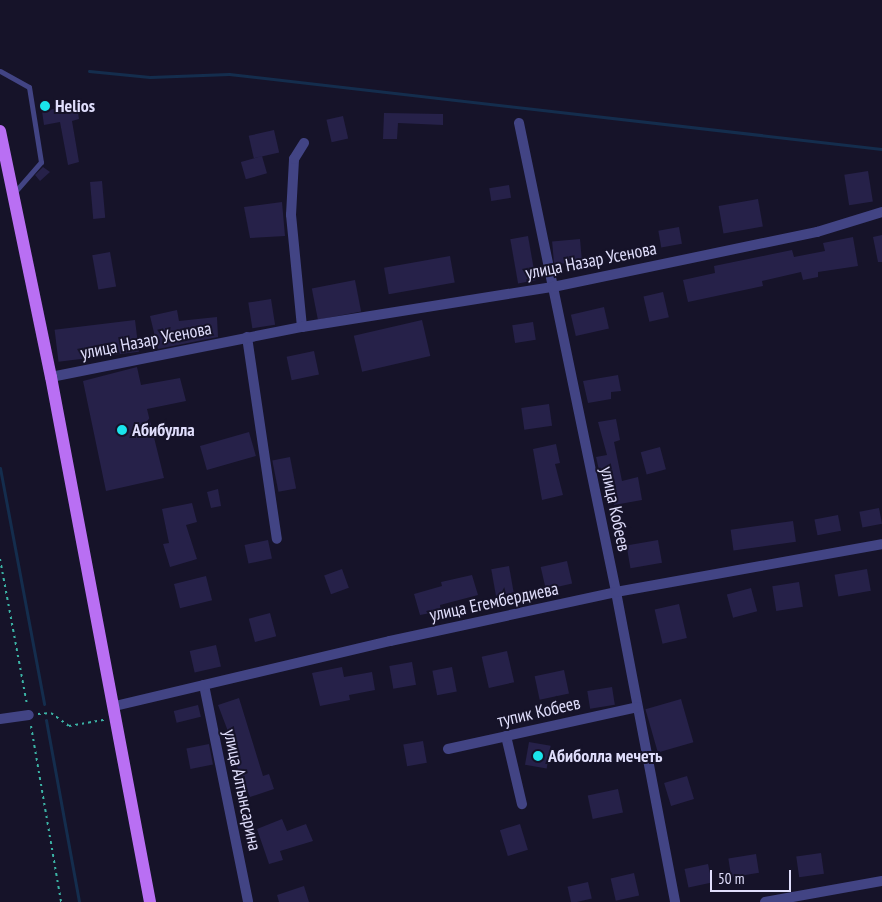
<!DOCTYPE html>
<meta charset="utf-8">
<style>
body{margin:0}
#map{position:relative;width:882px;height:902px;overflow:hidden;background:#161329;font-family:"PT Sans Narrow",sans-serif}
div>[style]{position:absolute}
.stream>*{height:3px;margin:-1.5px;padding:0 1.5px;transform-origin:1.5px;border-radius:1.5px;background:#142d4d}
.building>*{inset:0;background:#262149;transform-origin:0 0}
.path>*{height:2px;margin-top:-1px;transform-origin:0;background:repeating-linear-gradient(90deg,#3bb3a5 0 2.5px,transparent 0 6.5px)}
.service>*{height:5px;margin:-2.5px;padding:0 2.5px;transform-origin:2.5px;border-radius:2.5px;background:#424484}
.minor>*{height:10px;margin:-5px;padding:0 5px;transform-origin:5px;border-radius:5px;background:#424484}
.primary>*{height:12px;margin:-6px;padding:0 6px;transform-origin:6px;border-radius:6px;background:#b96ff3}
.dots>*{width:14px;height:14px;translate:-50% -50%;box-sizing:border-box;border:2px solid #161329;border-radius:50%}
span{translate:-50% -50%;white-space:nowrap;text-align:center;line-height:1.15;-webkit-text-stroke:4px #161329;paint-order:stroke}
.poi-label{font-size:18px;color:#e0defc;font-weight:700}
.left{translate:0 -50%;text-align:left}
.street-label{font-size:18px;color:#e0defc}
.scale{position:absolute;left:710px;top:870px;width:81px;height:22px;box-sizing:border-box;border:2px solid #e0defc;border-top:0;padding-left:6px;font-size:15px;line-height:18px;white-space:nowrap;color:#e0defc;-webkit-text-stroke:4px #161329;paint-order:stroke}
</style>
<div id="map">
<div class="stream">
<div style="left:89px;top:71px;width:61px;rotate:5.6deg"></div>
<div style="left:150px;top:77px;width:79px;rotate:-2.2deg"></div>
<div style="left:229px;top:74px;width:657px;rotate:6.55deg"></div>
<div style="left:0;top:468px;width:240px;rotate:79.4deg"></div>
<div style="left:46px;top:720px;width:185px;rotate:79.7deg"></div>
</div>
<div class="building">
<div style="clip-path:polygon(77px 105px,79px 119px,72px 121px,79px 162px,68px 165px,60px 122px,44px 125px,42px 111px)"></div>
<div style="clip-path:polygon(384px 113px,443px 114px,443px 125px,398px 123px,397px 139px,383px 139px)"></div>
<div style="left:343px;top:116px;width:23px;height:17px;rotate:77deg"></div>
<div style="left:274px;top:130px;width:23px;height:26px;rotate:77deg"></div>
<div style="left:262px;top:156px;width:18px;height:22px;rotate:74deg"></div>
<div style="clip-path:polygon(43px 167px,50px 172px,40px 181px,35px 175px)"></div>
<div style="left:868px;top:171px;width:31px;height:24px;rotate:81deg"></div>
<div style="left:102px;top:181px;width:37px;height:12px;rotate:85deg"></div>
<div style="left:509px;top:185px;width:13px;height:20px;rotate:81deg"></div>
<div style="left:758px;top:199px;width:28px;height:40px;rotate:80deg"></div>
<div style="clip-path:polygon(282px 202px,285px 236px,250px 238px,244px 207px)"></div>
<div style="left:679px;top:227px;width:17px;height:21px;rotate:80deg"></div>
<div style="clip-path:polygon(882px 235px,882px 262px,878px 262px,873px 237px)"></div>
<div style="left:528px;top:236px;width:45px;height:18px;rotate:80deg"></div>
<div style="clip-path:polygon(853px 237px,858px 266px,818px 272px,818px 277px,803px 280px,801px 272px,762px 281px,763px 286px,688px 302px,683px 280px,715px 273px,714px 266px,792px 250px,794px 257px,825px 251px,823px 243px)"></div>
<div style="left:580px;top:239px;width:23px;height:28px;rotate:85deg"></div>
<div style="left:110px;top:252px;width:35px;height:18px;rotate:80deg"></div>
<div style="left:450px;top:256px;width:27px;height:67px;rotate:80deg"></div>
<div style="left:355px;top:280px;width:32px;height:44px;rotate:79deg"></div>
<div style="left:663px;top:292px;width:26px;height:20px;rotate:77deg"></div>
<div style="left:271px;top:299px;width:26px;height:23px;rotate:81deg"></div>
<div style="left:604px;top:307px;width:22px;height:34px;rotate:77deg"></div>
<div style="clip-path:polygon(177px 310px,179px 321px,217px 317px,218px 337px,158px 349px,150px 316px)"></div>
<div style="left:135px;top:320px;width:32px;height:81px;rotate:83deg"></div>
<div style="left:422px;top:320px;width:37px;height:70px;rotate:77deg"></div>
<div style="left:533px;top:322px;width:18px;height:21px;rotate:81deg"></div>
<div style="left:314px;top:351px;width:24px;height:28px;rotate:78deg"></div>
<div style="clip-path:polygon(137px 367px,141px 385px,180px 378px,186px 401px,147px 409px,164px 478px,106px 491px,83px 381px)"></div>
<div style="clip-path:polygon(618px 375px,621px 391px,611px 392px,611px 399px,588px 403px,583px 381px)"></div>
<div style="left:549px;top:404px;width:22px;height:28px;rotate:82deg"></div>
<div style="clip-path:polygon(616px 419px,620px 440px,614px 442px,622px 481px,638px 477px,642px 500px,614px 505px,610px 477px,601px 479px,596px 457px,607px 455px,598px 422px)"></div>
<div style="left:249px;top:432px;width:25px;height:51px;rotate:74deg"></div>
<div style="clip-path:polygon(556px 444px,560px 463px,555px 464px,563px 495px,542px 500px,533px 449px)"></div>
<div style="left:660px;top:447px;width:23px;height:20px;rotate:75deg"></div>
<div style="left:290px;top:457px;width:32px;height:18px;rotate:79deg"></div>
<div style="clip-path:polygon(218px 489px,221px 506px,211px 508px,207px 492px)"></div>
<div style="clip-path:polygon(192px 503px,197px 522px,186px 525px,197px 559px,170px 567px,163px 544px,169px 543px,162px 509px)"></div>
<div style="left:879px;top:508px;width:16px;height:20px;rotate:79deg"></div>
<div style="left:838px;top:515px;width:16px;height:24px;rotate:79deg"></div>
<div style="left:793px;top:521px;width:21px;height:63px;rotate:82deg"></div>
<div style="left:268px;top:540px;width:19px;height:24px;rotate:78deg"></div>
<div style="left:658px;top:540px;width:23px;height:32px;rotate:80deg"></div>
<div style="left:567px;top:561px;width:23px;height:27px;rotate:77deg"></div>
<div style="left:509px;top:566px;width:27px;height:18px;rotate:80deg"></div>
<div style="left:342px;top:569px;width:20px;height:19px;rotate:70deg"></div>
<div style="left:867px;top:569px;width:22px;height:33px;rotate:80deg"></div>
<div style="clip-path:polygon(472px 575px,478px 595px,440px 605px,441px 611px,420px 615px,414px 594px,442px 586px,441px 582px)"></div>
<div style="left:206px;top:576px;width:25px;height:33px;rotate:76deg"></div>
<div style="left:799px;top:582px;width:25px;height:27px;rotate:81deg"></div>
<div style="left:751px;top:588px;width:24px;height:25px;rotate:75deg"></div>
<div style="left:679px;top:604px;width:35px;height:25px;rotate:77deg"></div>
<div style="left:270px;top:613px;width:24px;height:22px;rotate:75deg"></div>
<div style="left:216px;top:645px;width:22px;height:27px;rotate:77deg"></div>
<div style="left:507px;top:651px;width:32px;height:26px;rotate:77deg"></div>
<div style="left:412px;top:662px;width:23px;height:23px;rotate:80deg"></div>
<div style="clip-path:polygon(342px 667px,344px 677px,372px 672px,375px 690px,349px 695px,350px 700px,320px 706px,312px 673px)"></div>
<div style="left:452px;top:667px;width:25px;height:20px;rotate:79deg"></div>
<div style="left:564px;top:670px;width:24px;height:30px;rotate:78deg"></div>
<div style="left:612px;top:687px;width:18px;height:25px;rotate:81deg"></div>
<div style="clip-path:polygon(239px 698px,263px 776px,269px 774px,274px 789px,250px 797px,232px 755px,225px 735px,229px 734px,218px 705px)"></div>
<div style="left:681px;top:699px;width:45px;height:37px;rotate:74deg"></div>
<div style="left:198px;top:705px;width:12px;height:25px;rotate:76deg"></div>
<div style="left:423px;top:741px;width:22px;height:20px;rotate:80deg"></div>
<div style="left:529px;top:742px;width:22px;height:23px;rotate:10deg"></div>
<div style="left:209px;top:744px;width:21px;height:23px;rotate:79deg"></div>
<div style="left:687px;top:776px;width:24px;height:24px;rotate:73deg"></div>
<div style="left:618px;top:789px;width:24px;height:31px;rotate:78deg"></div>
<div style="clip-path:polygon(282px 819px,287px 831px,306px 824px,313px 841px,280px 851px,283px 860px,269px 864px,257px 829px)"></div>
<div style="left:520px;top:824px;width:27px;height:21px;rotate:73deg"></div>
<div style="left:821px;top:853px;width:21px;height:25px;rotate:82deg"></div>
<div style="left:756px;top:854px;width:19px;height:28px;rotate:81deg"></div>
<div style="left:708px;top:864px;width:19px;height:24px;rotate:78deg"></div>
<div style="left:634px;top:873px;width:23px;height:24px;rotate:77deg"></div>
<div style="left:588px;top:882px;width:17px;height:21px;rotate:77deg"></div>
<div style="clip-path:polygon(304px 886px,309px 902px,279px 902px,277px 895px)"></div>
</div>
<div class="path">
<div style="left:0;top:559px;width:147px;rotate:79.5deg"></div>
<div style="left:38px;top:714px;width:13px;rotate:-4deg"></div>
<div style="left:51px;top:713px;width:22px;rotate:36deg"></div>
<div style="left:69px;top:726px;width:36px;rotate:-10deg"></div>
<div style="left:31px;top:726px;width:179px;rotate:80.3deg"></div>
</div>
<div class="service">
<div style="left:0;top:71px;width:33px;rotate:29deg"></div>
<div style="left:29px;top:87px;width:76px;rotate:80.9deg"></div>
<div style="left:41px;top:162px;width:41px;rotate:131.1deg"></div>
</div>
<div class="minor">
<div style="left:519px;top:123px;width:479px;rotate:78.3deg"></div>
<div style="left:616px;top:592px;width:316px;rotate:79.2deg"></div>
<div style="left:302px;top:327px;width:113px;rotate:-95.6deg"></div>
<div style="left:291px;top:215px;width:56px;rotate:-86.9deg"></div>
<div style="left:294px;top:159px;width:19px;rotate:-58deg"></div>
<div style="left:247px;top:337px;width:204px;rotate:81.6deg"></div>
<div style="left:51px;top:377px;width:256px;rotate:-11.3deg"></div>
<div style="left:302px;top:327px;width:254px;rotate:-9.1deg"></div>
<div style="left:553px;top:287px;width:270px;rotate:-11.8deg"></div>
<div style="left:817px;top:232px;width:68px;rotate:-17.1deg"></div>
<div style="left:204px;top:685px;width:221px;rotate:78.5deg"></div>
<div style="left:115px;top:706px;width:283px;rotate:-13.3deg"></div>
<div style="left:390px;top:641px;width:231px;rotate:-12.2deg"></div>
<div style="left:616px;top:592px;width:270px;rotate:-10.2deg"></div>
<div style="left:0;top:719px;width:29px;rotate:-8deg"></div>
<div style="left:506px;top:736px;width:70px;rotate:76.8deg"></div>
<div style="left:448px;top:749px;width:194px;rotate:-12.5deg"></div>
<div style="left:765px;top:902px;width:119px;rotate:-10.2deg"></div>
</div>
<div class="primary">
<div style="left:0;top:131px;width:251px;rotate:78.3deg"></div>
<div style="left:51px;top:377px;width:534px;rotate:79.32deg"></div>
</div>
<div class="dots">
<div style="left:45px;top:106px;background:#1ae4ec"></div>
<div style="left:122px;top:430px;background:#1ae4ec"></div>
<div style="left:538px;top:756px;background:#1ae4ec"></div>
</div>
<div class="poi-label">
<span class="left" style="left:55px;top:106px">Helios</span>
<span class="left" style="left:132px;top:430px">Абибулла</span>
<span class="left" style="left:548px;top:756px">Абиболла мечеть</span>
</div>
<div class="street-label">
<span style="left:591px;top:261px;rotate:-11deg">улица Назар Усенова</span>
<span style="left:146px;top:341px;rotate:-11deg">улица Назар Усенова</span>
<span style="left:615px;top:509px;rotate:78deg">улица Кобеев</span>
<span style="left:494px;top:602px;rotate:-12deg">улица Егембердиева</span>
<span style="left:539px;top:712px;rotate:-13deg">тупик Кобеев</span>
<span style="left:242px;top:790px;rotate:78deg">улица Алтынсарина</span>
</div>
<div class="scale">50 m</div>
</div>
